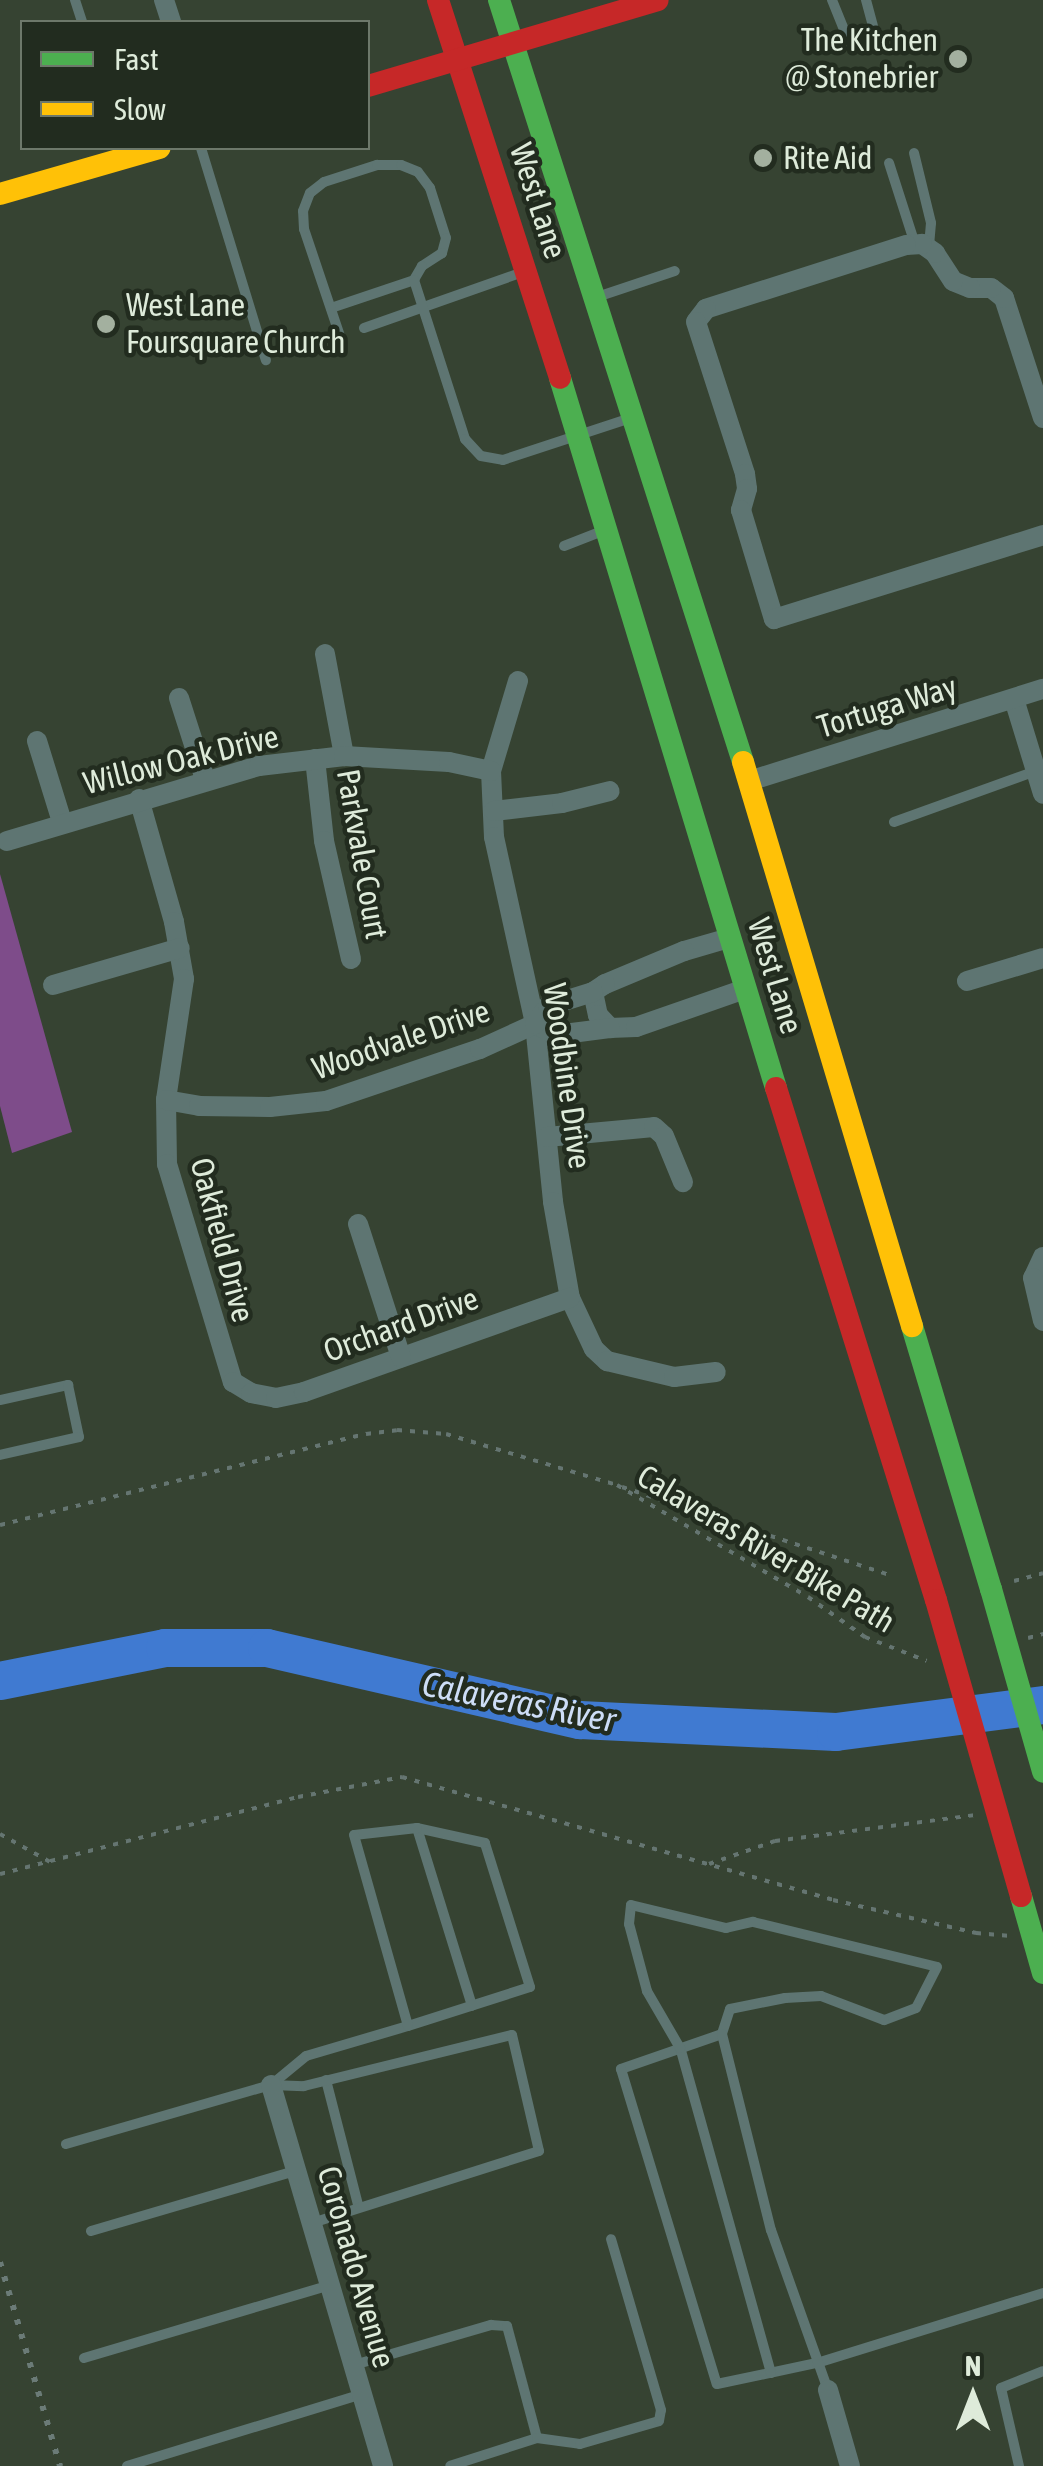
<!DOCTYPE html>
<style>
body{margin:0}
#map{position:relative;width:1043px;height:2466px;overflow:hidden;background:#364332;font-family:"Asap Condensed",sans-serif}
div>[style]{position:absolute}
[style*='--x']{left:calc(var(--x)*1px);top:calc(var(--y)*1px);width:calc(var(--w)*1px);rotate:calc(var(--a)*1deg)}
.green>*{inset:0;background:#7e4c8a}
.river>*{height:38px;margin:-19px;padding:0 19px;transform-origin:19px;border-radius:19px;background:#407ad1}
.path>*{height:4px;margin-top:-2px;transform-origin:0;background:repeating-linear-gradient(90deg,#657571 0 5px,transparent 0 13px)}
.lane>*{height:10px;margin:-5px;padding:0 5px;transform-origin:5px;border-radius:5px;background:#5e7572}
.street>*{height:20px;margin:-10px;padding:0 10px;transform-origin:10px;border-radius:10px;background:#5e7572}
.fast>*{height:22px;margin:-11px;padding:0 11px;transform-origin:11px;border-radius:11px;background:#4caf50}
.slow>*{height:22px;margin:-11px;padding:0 11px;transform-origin:11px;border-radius:11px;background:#ffc107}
.jam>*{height:22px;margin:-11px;padding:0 11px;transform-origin:11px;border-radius:11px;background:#c62828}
.rail>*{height:6px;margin-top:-3px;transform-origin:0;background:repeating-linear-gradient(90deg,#6b7b77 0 5px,transparent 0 15px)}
.fast-bridge>*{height:22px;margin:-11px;padding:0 11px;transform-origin:11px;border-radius:11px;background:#4caf50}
.jam-bridge>*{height:22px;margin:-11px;padding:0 11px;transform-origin:11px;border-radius:11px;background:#c62828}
.dots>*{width:28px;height:28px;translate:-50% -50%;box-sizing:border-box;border:5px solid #222c1f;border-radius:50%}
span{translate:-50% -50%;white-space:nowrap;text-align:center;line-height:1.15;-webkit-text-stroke:9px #222c1f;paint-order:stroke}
.poi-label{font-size:32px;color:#deebda}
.right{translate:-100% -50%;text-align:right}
.left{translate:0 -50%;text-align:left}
.street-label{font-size:32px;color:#deebda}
.water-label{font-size:35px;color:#cdddf6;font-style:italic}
.legend{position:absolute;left:20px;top:20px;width:350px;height:130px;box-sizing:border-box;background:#222c1f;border:2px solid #6d786a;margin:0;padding:12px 18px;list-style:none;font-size:30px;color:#deebda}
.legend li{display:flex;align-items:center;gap:20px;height:50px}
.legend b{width:50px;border:2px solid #6d786a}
.north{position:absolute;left:923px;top:2346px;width:100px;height:100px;-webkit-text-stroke:8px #222c1f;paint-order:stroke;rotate:0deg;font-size:28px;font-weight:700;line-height:40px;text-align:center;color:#deebda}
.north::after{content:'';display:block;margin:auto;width:35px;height:45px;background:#deebda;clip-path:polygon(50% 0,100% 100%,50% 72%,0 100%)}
</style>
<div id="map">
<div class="green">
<i style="clip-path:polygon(0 874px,72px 1132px,12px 1153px,0 1106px)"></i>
</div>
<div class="river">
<i style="--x:0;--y:1681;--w:168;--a:-11.3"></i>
<i style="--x:165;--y:1648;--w:102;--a:0"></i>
<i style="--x:267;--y:1648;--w:321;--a:13"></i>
<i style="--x:580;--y:1720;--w:256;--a:2.7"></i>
<i style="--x:836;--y:1732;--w:209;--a:-7.4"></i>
</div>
<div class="path">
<i style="--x:622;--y:1487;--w:282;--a:18.2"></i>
<i style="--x:0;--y:1525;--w:377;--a:-14"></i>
<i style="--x:366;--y:1434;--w:31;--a:-7"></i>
<i style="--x:397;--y:1430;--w:49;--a:4.7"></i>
<i style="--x:446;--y:1434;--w:178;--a:16.6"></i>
<i style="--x:617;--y:1485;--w:221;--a:30.4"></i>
<i style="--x:808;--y:1597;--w:70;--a:35.1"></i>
<i style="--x:865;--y:1637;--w:66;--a:21.2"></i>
<i style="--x:1014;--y:1581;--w:30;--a:-15"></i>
<i style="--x:1028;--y:1638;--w:16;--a:-15"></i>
<i style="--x:0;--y:1834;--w:57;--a:29.2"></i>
<i style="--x:709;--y:1864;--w:70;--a:-19.2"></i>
<i style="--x:775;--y:1841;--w:201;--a:-7.4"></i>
<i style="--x:0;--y:1874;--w:308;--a:-14.5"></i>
<i style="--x:298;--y:1797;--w:106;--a:-10.9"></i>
<i style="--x:402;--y:1777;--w:448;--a:15.9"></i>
<i style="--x:833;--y:1900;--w:147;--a:13"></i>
<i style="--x:976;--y:1933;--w:32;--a:5"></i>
</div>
<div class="lane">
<i style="--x:75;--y:0;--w:23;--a:72"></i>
<i style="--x:832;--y:0;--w:38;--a:68"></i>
<i style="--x:866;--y:0;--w:27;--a:75"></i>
<i style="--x:201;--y:148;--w:222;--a:73"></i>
<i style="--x:914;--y:153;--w:72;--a:76.3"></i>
<i style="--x:931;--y:223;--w:25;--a:95"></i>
<i style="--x:889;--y:163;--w:85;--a:72.2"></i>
<i style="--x:597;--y:297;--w:82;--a:-18.4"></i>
<i style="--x:331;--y:308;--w:88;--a:-18.6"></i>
<i style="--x:364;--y:328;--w:169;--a:-19.4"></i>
<i style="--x:340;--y:336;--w:113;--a:-108.6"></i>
<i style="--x:304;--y:229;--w:18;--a:-93"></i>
<i style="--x:303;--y:211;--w:19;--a:-69"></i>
<i style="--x:310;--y:193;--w:18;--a:-38"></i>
<i style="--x:324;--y:182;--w:56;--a:-17.8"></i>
<i style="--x:377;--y:165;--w:24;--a:0"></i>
<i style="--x:401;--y:165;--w:18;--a:22"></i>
<i style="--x:418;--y:172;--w:20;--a:53"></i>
<i style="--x:430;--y:188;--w:52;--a:72.3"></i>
<i style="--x:446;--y:238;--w:16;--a:105"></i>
<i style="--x:442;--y:253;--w:24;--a:147"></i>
<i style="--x:422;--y:266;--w:16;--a:120"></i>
<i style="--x:414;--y:280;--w:167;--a:72.2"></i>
<i style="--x:465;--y:439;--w:23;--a:47"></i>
<i style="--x:481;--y:456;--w:22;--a:10"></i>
<i style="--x:503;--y:460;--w:132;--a:-18.2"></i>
<i style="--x:564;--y:546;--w:44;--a:-21.3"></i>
<i style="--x:894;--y:822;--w:151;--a:-19.8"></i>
<i style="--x:0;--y:1400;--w:70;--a:-12.4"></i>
<i style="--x:68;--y:1385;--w:53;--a:78.1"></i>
<i style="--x:79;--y:1437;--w:81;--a:167.2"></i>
<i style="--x:417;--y:1828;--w:186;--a:72.8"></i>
<i style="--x:722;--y:2034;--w:107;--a:160.9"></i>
<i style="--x:621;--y:2069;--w:329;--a:73.1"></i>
<i style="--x:717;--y:2384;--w:102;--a:-11.9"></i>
<i style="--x:817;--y:2363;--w:237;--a:-17.2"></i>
<i style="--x:326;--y:2080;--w:129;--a:75.6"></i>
<i style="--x:271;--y:2085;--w:45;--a:-39.6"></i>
<i style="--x:306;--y:2056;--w:106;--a:-16.4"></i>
<i style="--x:408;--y:2026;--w:128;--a:-17.7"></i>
<i style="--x:530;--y:1987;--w:151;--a:-107.4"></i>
<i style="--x:485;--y:1843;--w:70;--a:-167.6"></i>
<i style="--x:417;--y:1828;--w:63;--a:173.7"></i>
<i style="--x:354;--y:1835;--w:198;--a:74.2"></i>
<i style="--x:66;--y:2144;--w:213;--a:-16.1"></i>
<i style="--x:271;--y:2085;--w:33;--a:2"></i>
<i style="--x:304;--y:2086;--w:214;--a:-13.8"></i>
<i style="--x:512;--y:2035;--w:119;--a:76.9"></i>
<i style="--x:539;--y:2151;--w:238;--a:162.4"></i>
<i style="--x:91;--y:2231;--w:213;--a:-16.4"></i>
<i style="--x:84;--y:2358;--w:257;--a:-16.5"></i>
<i style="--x:354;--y:2365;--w:143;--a:-16.3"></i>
<i style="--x:491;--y:2325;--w:16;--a:4"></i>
<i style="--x:507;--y:2326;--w:116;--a:75"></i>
<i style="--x:537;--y:2438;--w:91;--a:162.2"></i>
<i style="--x:771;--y:2373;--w:337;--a:-105.6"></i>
<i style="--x:680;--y:2048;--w:66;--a:-120.1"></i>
<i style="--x:647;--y:1991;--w:69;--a:-105"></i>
<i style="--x:629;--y:1924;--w:19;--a:-84"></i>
<i style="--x:631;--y:1905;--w:98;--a:13.6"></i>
<i style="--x:726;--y:1928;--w:28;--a:-13"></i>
<i style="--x:753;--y:1922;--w:189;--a:13.7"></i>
<i style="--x:937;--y:1967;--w:46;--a:117.1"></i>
<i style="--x:916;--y:2008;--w:34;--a:159"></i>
<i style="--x:884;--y:2020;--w:67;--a:-159.1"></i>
<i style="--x:821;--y:1996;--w:36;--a:177"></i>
<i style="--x:785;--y:1998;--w:56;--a:168.7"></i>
<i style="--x:730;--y:2009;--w:26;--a:108"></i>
<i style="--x:722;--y:2034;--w:202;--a:76"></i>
<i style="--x:771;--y:2230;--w:170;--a:70.4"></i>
<i style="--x:537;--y:2438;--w:43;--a:7.9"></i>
<i style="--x:580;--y:2444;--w:82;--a:-16.2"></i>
<i style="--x:659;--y:2421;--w:11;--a:-80"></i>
<i style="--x:661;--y:2410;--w:178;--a:-106.3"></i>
<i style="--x:127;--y:2466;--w:246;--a:-17"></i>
<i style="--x:1019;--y:2466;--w:80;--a:-103"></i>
<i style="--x:1001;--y:2388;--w:45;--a:-22"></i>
</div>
<div class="street">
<i style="--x:164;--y:0;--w:23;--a:72"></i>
<i style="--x:1043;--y:418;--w:126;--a:-108"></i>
<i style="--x:1004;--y:298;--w:16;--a:-142"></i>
<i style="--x:991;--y:288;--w:21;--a:180"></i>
<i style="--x:970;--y:288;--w:18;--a:-158"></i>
<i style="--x:953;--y:281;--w:33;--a:-123"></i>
<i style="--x:935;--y:253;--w:16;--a:-145"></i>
<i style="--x:922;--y:244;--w:16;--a:176"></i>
<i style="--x:906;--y:245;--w:210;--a:162.3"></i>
<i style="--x:706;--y:309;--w:16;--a:128"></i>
<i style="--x:696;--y:322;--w:160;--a:72.1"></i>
<i style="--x:745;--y:474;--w:15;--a:82"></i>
<i style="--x:747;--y:489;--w:22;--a:106"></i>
<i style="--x:741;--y:510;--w:114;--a:73.2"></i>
<i style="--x:774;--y:619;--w:282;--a:-17.3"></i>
<i style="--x:325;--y:654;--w:104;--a:79.4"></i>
<i style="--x:518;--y:681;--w:94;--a:106.7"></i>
<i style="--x:491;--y:771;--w:66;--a:87.4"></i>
<i style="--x:494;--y:837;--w:191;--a:77.6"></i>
<i style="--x:535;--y:1024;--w:179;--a:84.2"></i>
<i style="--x:553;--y:1202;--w:97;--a:80"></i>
<i style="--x:570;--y:1298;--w:56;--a:64.8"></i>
<i style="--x:594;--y:1349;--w:18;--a:43"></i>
<i style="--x:607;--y:1361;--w:69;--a:13.4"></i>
<i style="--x:674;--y:1377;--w:42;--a:-6.8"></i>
<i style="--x:179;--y:698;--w:85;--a:72.2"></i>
<i style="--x:1014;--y:699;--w:99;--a:73"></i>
<i style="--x:37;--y:741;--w:85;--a:72.8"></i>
<i style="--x:315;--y:759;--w:82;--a:83.7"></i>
<i style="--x:324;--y:841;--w:121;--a:77.1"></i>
<i style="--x:749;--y:781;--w:308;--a:-17.4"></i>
<i style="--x:139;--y:799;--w:128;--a:74.1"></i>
<i style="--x:174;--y:922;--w:58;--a:80"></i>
<i style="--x:184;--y:979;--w:122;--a:98.5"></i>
<i style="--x:166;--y:1100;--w:64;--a:89.1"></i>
<i style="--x:167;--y:1164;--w:228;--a:73.2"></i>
<i style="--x:233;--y:1382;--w:21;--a:31"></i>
<i style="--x:251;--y:1393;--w:25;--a:11"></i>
<i style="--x:276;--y:1398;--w:29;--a:-12"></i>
<i style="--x:304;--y:1392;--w:282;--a:-19.5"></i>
<i style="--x:494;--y:811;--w:68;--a:-6.7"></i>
<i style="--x:562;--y:803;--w:49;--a:-14"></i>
<i style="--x:7;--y:841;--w:263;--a:-16.6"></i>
<i style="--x:259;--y:766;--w:86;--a:-6.7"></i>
<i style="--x:344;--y:756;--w:105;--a:3.3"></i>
<i style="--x:449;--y:762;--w:43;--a:12.1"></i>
<i style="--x:729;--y:938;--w:47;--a:163.9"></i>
<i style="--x:684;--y:951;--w:86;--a:157.3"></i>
<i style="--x:605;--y:984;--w:14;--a:146"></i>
<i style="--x:593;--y:992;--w:24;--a:78"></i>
<i style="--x:598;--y:1015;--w:18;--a:47"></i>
<i style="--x:610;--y:1028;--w:26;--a:-2"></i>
<i style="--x:636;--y:1027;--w:115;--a:-19.2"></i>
<i style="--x:967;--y:981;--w:79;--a:-16.8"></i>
<i style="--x:53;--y:985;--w:132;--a:-16.2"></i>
<i style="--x:535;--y:1024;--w:24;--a:28"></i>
<i style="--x:556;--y:1035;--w:54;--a:-7.4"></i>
<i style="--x:166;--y:1100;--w:34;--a:10"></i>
<i style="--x:199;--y:1106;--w:71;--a:0.8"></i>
<i style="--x:270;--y:1107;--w:56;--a:-6.1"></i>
<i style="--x:326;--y:1101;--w:163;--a:-18.7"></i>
<i style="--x:480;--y:1049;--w:60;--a:-24.4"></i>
<i style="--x:535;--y:1024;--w:22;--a:-54"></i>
<i style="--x:548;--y:1006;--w:47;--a:-17.3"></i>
<i style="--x:547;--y:1137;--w:107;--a:-5.3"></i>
<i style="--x:654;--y:1127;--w:13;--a:42"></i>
<i style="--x:664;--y:1136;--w:50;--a:67.6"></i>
<i style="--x:358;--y:1224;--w:140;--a:72.1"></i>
<i style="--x:1043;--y:1257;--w:23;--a:115"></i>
<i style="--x:1033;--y:1278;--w:44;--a:76.9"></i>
<i style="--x:271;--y:2085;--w:397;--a:73.6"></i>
<i style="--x:828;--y:2390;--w:79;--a:73.9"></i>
</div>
<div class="fast">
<i style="--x:499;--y:0;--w:800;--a:72.24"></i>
<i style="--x:560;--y:378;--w:742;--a:73.08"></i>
<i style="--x:912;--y:1326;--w:275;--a:73.3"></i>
<i style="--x:1021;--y:1896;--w:80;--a:74.1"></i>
</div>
<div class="slow">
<i style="--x:0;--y:194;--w:166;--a:-16.1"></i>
<i style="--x:743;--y:762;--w:589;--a:73.32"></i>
</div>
<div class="jam">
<i style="--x:438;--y:0;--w:397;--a:72.1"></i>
<i style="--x:368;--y:86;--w:302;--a:-16.5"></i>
<i style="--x:776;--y:1088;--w:536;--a:72.65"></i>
</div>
<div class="rail">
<i style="--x:0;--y:2262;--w:213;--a:73.6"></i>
</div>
<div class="fast-bridge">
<i style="--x:991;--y:1589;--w:190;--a:74.1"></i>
</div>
<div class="jam-bridge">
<i style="--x:936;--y:1600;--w:308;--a:74"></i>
</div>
<div class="dots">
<i style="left:958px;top:59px;background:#a3b09f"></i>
<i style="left:763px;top:158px;background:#a3b09f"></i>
<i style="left:106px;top:324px;background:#a3b09f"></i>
</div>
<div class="poi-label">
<span class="right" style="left:938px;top:59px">The Kitchen<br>@ Stonebrier</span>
<span class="left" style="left:783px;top:158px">Rite Aid</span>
<span class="left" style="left:126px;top:324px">West Lane<br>Foursquare Church</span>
</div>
<div class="street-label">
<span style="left:538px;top:201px;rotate:72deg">West Lane</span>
<span style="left:887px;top:707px;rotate:-17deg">Tortuga Way</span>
<span style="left:181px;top:760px;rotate:-14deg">Willow Oak Drive</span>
<span style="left:362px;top:854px;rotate:80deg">Parkvale Court</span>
<span style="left:775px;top:976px;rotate:73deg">West Lane</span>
<span style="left:401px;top:1040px;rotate:-19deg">Woodvale Drive</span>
<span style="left:567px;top:1076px;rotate:82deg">Woodbine Drive</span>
<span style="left:222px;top:1240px;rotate:75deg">Oakfield Drive</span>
<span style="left:401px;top:1325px;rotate:-20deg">Orchard Drive</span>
<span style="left:766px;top:1549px;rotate:31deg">Calaveras River Bike Path</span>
<span style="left:356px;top:2267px;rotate:74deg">Coronado Avenue</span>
</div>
<div class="water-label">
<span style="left:519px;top:1701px;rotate:11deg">Calaveras River</span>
</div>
<ul class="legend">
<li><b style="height:12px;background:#4caf50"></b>Fast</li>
<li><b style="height:12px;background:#ffc107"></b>Slow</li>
</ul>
<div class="north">N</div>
</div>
